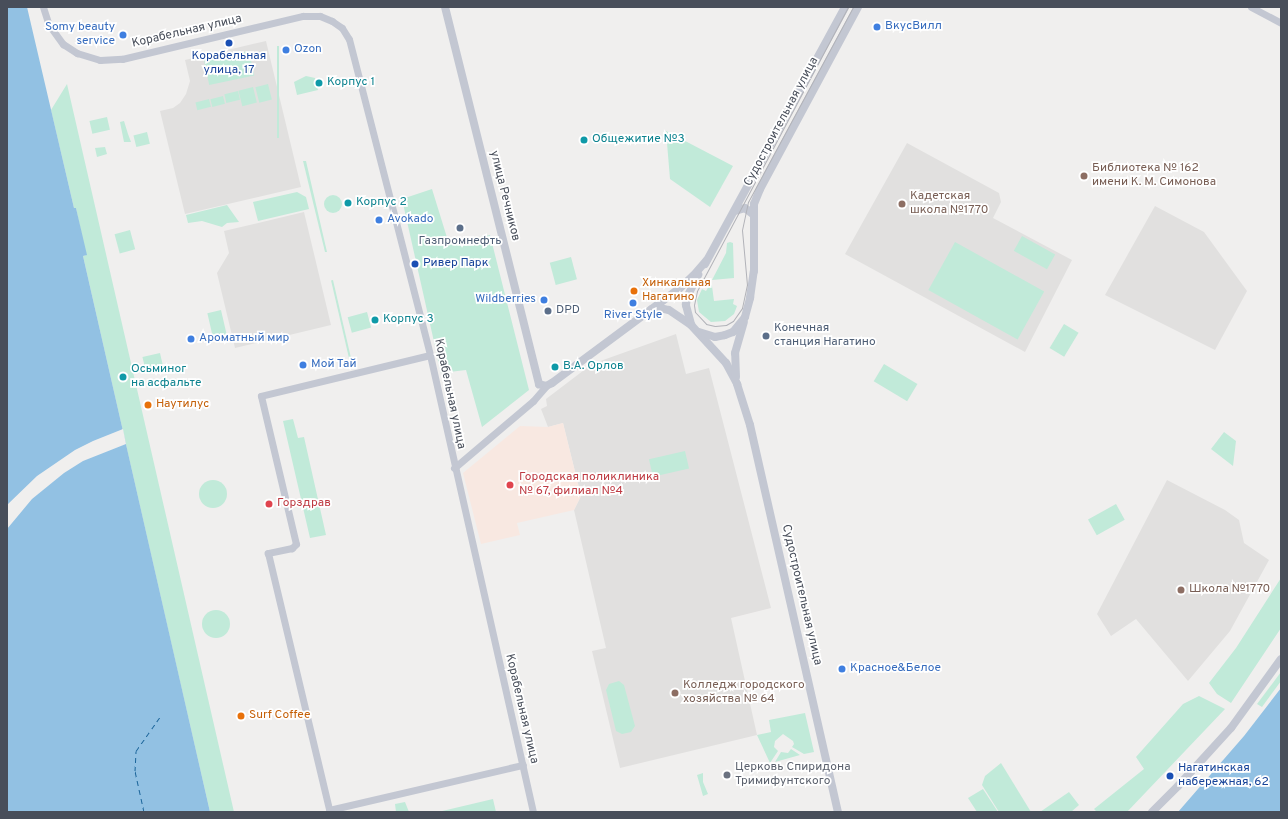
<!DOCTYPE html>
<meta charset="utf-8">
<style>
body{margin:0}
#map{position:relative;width:1288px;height:819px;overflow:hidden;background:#f0efee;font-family:Overpass,sans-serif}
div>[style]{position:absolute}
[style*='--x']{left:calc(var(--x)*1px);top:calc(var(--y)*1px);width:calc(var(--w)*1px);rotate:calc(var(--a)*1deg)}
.education>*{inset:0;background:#e1e0df}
.medical>*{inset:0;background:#f8e8e1}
.green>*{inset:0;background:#c1ead9;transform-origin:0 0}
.round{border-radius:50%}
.water>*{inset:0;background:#92c1e3}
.pier>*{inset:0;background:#f0efee}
.ferry>*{height:1px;margin-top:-0.5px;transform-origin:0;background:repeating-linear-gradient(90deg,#1a649a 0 5px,transparent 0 9px)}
.minor>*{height:7px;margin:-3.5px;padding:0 3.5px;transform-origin:3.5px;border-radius:3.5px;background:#c3c7d2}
.tertiary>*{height:8px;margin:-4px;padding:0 4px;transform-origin:4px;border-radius:4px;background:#c3c7d2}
.tram>*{height:1px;margin:-0.5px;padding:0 0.5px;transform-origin:0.5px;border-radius:0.5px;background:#b1b2b8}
.dots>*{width:11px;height:11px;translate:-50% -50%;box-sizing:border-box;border:2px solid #fff;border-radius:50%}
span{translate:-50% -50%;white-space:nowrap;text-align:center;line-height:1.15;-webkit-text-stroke:3.5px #fff;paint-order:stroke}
.shop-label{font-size:12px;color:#366cbe}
.left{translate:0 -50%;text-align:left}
.right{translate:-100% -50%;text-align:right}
.street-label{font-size:12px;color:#484e5a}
.transit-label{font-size:12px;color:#164399}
.culture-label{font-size:12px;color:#0d838f}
.education-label{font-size:12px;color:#785e54}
.service-label{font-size:12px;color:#4e5e75}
.food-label{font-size:12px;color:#c56008}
.health-label{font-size:12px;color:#be3a42}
.worship-label{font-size:12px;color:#5b616d}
.frame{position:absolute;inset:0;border:8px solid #484e5a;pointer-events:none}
</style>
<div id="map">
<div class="education">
<i style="clip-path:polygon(266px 41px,301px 187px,185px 214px,160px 111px,173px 108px,180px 103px,186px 94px,190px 81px,185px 60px)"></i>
<i style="clip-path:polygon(907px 143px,999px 193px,1001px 202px,993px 218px,1072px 260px,1025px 352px,845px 254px)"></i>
<i style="clip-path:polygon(1155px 206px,1204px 232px,1247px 291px,1215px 350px,1105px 295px)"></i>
<i style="clip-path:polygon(304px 212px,331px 325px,235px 348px,217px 273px,229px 253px,224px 231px)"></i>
<i style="clip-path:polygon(676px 334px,686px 374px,709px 368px,771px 608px,731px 618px,757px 735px,620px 768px,592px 651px,606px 648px,574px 510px,581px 496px,563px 423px,548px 427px,541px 409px,547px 406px,546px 399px,592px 364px)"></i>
<i style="clip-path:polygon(1167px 480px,1225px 510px,1239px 520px,1244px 543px,1269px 560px,1230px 631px,1188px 681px,1136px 619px,1111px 636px,1097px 614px)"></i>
</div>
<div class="medical">
<i style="clip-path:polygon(563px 423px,581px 496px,574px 510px,517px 523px,520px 535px,481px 544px,463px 473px,520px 426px,548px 427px)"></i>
</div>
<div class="green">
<i style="left:277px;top:46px;width:2px;height:92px"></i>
<i style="left:249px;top:51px;width:25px;height:46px;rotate:78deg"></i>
<i style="clip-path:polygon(306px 76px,315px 78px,318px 90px,297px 95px,294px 82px)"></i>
<i style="clip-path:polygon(67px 84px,234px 812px,210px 812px,174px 655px,83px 256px,86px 255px,76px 208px,74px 208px,51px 110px)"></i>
<i style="left:268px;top:84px;width:16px;height:13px;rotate:76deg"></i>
<i style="left:253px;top:87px;width:16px;height:15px;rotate:76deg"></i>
<i style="left:238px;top:91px;width:9px;height:14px;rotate:77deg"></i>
<i style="left:223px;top:96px;width:8px;height:13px;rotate:76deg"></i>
<i style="left:209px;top:99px;width:8px;height:14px;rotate:76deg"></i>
<i style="left:107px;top:117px;width:13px;height:18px;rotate:77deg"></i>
<i style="clip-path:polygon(124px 121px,128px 134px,131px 142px,124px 142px,120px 122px)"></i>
<i style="clip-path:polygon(666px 131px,733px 166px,710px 207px,670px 179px)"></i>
<i style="left:147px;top:132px;width:12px;height:14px;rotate:76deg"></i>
<i style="clip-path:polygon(105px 147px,107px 154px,97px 157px,95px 148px)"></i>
<i style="clip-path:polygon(303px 161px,306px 161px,327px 252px,325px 252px)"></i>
<i style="clip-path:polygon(432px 189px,449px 244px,490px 235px,529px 390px,482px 427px,466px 370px,441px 373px,402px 199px)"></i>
<i style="clip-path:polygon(297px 192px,306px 197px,309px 209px,258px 221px,253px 202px)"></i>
<i class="round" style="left:324px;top:195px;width:18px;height:18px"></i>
<i style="clip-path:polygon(227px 205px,239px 222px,227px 223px,222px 227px,202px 221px,188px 223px,186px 215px)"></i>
<i style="left:130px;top:230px;width:20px;height:16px;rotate:75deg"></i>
<i style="left:1022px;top:236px;width:38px;height:17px;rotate:29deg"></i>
<i style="clip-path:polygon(730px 242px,733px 243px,734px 278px,712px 280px,726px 253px,727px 243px)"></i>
<i style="left:955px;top:242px;width:102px;height:55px;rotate:29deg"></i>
<i style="left:571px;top:257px;width:23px;height:22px;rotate:75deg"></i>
<i style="left:333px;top:280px;width:87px;height:2px;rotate:77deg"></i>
<i style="clip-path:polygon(710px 284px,712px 286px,714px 301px,734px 299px,733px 304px,737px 306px,734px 314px,725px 321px,711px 322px,699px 312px,697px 300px,702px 289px,706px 291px)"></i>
<i style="left:221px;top:310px;width:28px;height:14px;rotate:77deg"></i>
<i style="left:367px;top:312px;width:16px;height:20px;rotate:75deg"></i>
<i style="left:1064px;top:324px;width:17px;height:28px;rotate:31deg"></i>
<i style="left:160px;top:353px;width:17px;height:18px;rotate:77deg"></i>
<i style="left:884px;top:364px;width:39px;height:20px;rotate:31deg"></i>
<i style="clip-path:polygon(293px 419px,298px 438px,304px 437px,326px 535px,310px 538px,283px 421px)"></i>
<i style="clip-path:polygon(1224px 432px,1236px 441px,1233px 466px,1211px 449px)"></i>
<i style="left:685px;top:451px;width:18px;height:37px;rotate:77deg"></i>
<i class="round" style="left:199px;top:480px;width:28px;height:28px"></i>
<i style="left:1116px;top:504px;width:18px;height:32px;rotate:61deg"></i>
<i style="clip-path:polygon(1281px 578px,1281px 628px,1231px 703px,1217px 694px,1209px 683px,1236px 648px)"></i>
<i class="round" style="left:202px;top:610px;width:28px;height:28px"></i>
<i style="clip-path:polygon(1281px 672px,1281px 681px,1262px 707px,1257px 704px)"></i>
<i style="clip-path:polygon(619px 681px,624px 685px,635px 726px,631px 732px,622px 734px,616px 731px,606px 690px,609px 684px)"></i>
<i style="clip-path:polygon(1199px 696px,1225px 709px,1127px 812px,1097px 812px,1094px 809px,1144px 769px,1136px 757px,1183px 704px)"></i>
<i style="clip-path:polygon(805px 713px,814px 752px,804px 754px,792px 747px,794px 744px,793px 741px,783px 734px,775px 741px,774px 747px,778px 751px,770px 763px,757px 735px,771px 732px,769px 720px)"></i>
<i style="clip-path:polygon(791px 749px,800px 755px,775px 762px,781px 752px,788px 753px)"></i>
<i style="clip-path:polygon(1001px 763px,1031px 812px,999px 812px,982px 785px,985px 776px)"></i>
<i style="clip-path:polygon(703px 773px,703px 782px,708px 794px,703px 796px,697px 775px)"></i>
<i style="clip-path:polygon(983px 789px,998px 812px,977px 812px,968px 798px)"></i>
<i style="clip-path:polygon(1069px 792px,1079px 805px,1071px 812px,1040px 812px)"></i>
<i style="clip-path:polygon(493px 799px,496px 812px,438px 812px)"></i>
<i style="clip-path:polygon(405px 802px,409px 812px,396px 812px,395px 804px)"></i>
</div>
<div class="water">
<i style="clip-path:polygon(7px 7px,27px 7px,74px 208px,76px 208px,87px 255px,83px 256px,210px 812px,7px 812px)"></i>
<i style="clip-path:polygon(1281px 688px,1281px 812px,1178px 812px,1244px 736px)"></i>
</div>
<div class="pier">
<i style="clip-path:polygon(123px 429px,126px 444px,83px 461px,64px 473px,32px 499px,7px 529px,7px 505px,37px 476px,75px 450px,93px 441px)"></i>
</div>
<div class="ferry">
<i style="--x:144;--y:812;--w:42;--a:-102.4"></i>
<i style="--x:135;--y:771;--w:20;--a:-87"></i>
<i style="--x:136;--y:751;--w:45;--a:-54.9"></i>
</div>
<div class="minor">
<i style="--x:43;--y:7;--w:19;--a:72"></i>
<i style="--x:49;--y:25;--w:24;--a:54"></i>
<i style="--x:63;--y:44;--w:17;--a:33"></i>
<i style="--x:77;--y:53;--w:24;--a:17"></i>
<i style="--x:100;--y:60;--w:22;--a:-3"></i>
<i style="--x:122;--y:59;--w:186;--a:-13.4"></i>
<i style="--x:303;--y:16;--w:17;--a:0"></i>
<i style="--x:320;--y:16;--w:13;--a:23"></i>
<i style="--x:332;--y:21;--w:12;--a:35"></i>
<i style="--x:342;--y:28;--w:13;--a:58"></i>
<i style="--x:349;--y:39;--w:326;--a:75.6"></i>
<i style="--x:430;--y:355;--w:468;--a:77.3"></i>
<i style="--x:1251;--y:7;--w:34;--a:28"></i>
<i style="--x:430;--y:355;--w:174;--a:166.4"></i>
<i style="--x:261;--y:396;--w:152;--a:76.7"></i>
<i style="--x:296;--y:544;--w:6;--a:135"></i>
<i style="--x:292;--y:548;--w:25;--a:168"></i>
<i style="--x:268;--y:553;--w:264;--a:76.6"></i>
<i style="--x:329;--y:810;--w:199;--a:-13.1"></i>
<i style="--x:454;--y:468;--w:104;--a:-40.3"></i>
<i style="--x:533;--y:401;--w:20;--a:-49"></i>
</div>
<div class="tertiary">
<i style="--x:445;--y:7;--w:389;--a:76"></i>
<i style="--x:539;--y:384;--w:7;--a:16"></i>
<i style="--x:546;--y:386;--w:7;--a:-27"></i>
<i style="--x:552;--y:383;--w:159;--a:-36.6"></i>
<i style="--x:680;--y:288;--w:18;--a:-43"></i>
<i style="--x:693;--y:276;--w:21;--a:-49"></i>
<i style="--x:735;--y:211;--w:10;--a:-17"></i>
<i style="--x:745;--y:208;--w:11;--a:38"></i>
<i style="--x:705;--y:264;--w:293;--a:-61.4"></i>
<i style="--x:652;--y:309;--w:8;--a:-7"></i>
<i style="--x:660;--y:308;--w:9;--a:13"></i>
<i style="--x:669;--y:310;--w:27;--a:34"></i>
<i style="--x:691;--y:325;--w:52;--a:47.4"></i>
<i style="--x:726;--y:363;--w:24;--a:62"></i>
<i style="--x:737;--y:384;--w:43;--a:72.4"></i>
<i style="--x:750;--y:425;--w:397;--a:77.2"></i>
<i style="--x:691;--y:324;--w:20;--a:-105"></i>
<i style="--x:686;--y:305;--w:8;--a:-83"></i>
<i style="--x:687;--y:297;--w:25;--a:-63"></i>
<i style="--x:699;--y:332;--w:17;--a:17"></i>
<i style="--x:715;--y:337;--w:10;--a:-11"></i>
<i style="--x:725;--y:335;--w:9;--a:-21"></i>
<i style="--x:733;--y:332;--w:19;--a:-51"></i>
<i style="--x:745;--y:317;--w:20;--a:-75"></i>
<i style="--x:750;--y:298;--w:27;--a:-82"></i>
<i style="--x:754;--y:271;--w:67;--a:-90"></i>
<i style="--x:754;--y:204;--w:16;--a:-68"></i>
<i style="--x:760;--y:189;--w:207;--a:-61.7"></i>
<i style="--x:736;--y:377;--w:24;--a:-92"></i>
<i style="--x:735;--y:353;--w:32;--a:-74"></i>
<i style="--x:1152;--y:812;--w:37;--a:-45"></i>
<i style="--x:1178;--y:786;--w:79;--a:-47.6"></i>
<i style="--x:1231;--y:728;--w:85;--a:-54.1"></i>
</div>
<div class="tram">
<i style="--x:848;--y:7;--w:322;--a:118"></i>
<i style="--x:697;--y:291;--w:14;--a:102"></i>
<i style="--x:694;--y:305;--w:7;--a:82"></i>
<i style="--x:695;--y:312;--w:16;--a:47"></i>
<i style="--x:706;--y:324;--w:9;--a:13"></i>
<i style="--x:715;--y:326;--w:11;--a:-5"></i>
<i style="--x:726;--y:325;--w:8;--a:-30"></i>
<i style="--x:733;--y:321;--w:16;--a:-55"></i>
<i style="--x:742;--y:308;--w:24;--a:-78"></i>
<i style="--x:747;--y:285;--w:55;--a:-95.2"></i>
<i style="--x:742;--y:230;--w:29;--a:-78"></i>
<i style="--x:748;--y:202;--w:221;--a:-61.7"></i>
</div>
<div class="dots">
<i style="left:877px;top:27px;background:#3f7fe0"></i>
<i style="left:123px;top:35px;background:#3f7fe0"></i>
<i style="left:229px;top:43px;background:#1a4fb4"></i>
<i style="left:286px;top:50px;background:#3f7fe0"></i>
<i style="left:319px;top:83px;background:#0f9aa8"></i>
<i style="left:584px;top:140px;background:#0f9aa8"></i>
<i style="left:1084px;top:176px;background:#8d6e63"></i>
<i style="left:348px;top:203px;background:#0f9aa8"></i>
<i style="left:902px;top:204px;background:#8d6e63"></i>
<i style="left:379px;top:220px;background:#3f7fe0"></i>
<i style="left:460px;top:228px;background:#5c6f8a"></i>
<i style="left:415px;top:264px;background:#1a4fb4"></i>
<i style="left:634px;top:291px;background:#e8710a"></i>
<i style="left:544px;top:300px;background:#3f7fe0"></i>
<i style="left:633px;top:303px;background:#3f7fe0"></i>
<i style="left:548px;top:311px;background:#5c6f8a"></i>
<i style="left:375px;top:320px;background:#0f9aa8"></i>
<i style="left:766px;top:336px;background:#5c6f8a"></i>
<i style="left:191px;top:339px;background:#3f7fe0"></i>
<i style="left:303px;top:365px;background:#3f7fe0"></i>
<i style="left:555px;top:367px;background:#0f9aa8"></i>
<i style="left:123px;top:377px;background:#0f9aa8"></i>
<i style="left:148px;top:405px;background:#e8710a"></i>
<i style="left:510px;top:485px;background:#e0444e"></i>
<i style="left:269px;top:504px;background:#e0444e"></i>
<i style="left:1181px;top:590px;background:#8d6e63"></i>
<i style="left:842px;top:669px;background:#3f7fe0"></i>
<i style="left:675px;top:693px;background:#8d6e63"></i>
<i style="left:241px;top:716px;background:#e8710a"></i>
<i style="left:727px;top:775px;background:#6b7280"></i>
<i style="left:1170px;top:776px;background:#1a4fb4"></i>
</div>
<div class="shop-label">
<span class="left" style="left:885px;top:27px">ВкусВилл</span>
<span class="right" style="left:115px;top:35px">Somy beauty<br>service</span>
<span class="left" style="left:294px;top:50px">Ozon</span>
<span class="left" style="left:387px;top:220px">Avokado</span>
<span class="right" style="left:536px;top:300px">Wildberries</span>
<span style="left:633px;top:316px">River Style</span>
<span class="left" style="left:199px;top:339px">Ароматный мир</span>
<span class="left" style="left:311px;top:365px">Мой Тай</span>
<span class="left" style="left:850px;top:669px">Красное&amp;Белое</span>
</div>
<div class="street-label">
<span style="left:187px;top:32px;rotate:-13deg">Корабельная улица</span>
<span style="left:782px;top:122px;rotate:-62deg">Судостроительная улица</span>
<span style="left:504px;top:196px;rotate:76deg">улица Речников</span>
<span style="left:449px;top:394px;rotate:78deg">Корабельная улица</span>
<span style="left:801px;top:595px;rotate:77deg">Судостроительная улица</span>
<span style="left:521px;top:709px;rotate:77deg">Корабельная улица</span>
</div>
<div class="transit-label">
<span style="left:229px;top:64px">Корабельная<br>улица, 17</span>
<span class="left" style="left:423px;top:264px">Ривер Парк</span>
<span class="left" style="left:1178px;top:776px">Нагатинская<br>набережная, 62</span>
</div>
<div class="culture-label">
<span class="left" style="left:327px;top:83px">Корпус 1</span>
<span class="left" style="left:592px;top:140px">Общежитие №3</span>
<span class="left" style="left:356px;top:203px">Корпус 2</span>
<span class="left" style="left:383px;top:320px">Корпус 3</span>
<span class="left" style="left:563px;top:367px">В.А. Орлов</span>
<span class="left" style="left:131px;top:377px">Осьминог<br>на асфальте</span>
</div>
<div class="education-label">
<span class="left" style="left:1092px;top:176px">Библиотека № 162<br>имени К. М. Симонова</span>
<span class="left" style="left:910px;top:204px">Кадетская<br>школа №1770</span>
<span class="left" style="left:1189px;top:590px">Школа №1770</span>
<span class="left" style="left:683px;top:693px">Колледж городского<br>хозяйства № 64</span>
</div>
<div class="service-label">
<span style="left:460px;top:242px">Газпромнефть</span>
<span class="left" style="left:556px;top:311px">DPD</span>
<span class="left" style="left:774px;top:336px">Конечная<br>станция Нагатино</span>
</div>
<div class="food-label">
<span class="left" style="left:642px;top:291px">Хинкальная<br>Нагатино</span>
<span class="left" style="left:156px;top:405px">Наутилус</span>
<span class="left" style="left:249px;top:716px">Surf Coffee</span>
</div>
<div class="health-label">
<span class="left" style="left:519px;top:485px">Городская поликлиника<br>№ 67, филиал №4</span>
<span class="left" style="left:277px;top:504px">Горздрав</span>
</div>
<div class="worship-label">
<span class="left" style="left:735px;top:775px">Церковь Спиридона<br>Тримифунтского</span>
</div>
<div class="frame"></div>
</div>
